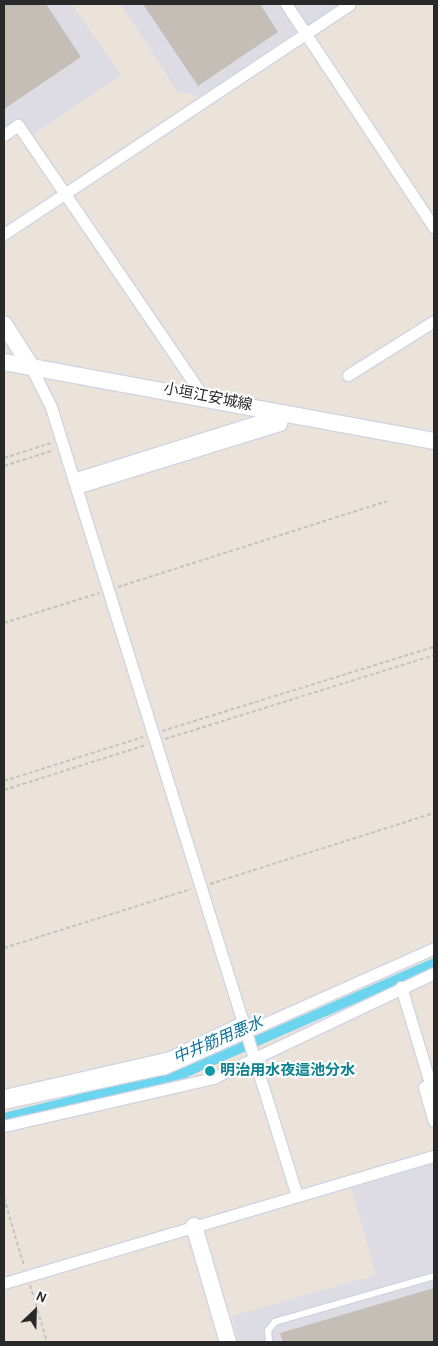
<!DOCTYPE html>
<meta charset="utf-8">
<style>
body{margin:0}
#map{position:relative;width:438px;height:1346px;overflow:hidden;background:#ebe3da;font-family:Karla,"Noto Sans JP",sans-serif}
div>[style]{position:absolute}
[style*='--x']{left:calc(var(--x)*1px);top:calc(var(--y)*1px);width:calc(var(--w)*1px);rotate:calc(var(--a)*1deg)}
.industrial>*{inset:0;background:#dddbe4}
.canal>*{height:10px;margin:-5px;padding:0 5px;transform-origin:5px;border-radius:5px;background:#6bd5f0}
.building>*{inset:0;background:#c4beb6}
.path>*{height:2px;margin-top:-1px;transform-origin:0;background:repeating-linear-gradient(90deg,#c3c3c3 0 4px,transparent 0 6.5px)}
.roads{filter:drop-shadow(1px 0 #cfd4e2) drop-shadow(-1px 0 #cfd4e2) drop-shadow(0 1px #cfd4e2) drop-shadow(0 -1px #cfd4e2)}
.lane>*{height:5.5px;margin:-2.75px;padding:0 2.75px;transform-origin:2.75px;border-radius:2.75px;background:#fff}
.street>*{height:11px;margin:-5.5px;padding:0 5.5px;transform-origin:5.5px;border-radius:5.5px;background:#fff}
.secondary>*{height:16px;margin:-8px;padding:0 8px;transform-origin:8px;border-radius:8px;background:#fff}
.dots>*{width:14px;height:14px;translate:-50% -50%;box-sizing:border-box;border:2px solid #fff;border-radius:50%}
span{translate:-50% -50%;white-space:nowrap;text-align:center;line-height:1.15;-webkit-text-stroke:4px #fff;paint-order:stroke}
.street-label{font-size:15px;color:#292929}
.culture-label{font-size:15px;color:#0d838f;font-weight:700}
.left{translate:0 -50%;text-align:left}
.water-label{font-size:16px;color:#0b729a;font-style:italic}
.frame{position:absolute;inset:0;border:5px solid #292929;pointer-events:none}
.north{position:absolute;left:10px;top:1286px;width:50px;height:50px;-webkit-text-stroke:4px #fff;paint-order:stroke;rotate:24deg;font-size:14px;font-weight:700;line-height:20px;text-align:center;color:#292929}
.north::after{content:'';display:block;margin:auto;width:18px;height:22px;background:#292929;clip-path:polygon(50% 0,100% 100%,50% 72%,0 100%)}
</style>
<div id="map">
<div class="industrial">
<i style="clip-path:polygon(4px 4px,72px 4px,121px 75px,31px 136px,19px 119px,4px 129px)"></i>
<i style="clip-path:polygon(121px 4px,281px 4px,299px 30px,201px 97px,177px 91px)"></i>
<i style="clip-path:polygon(291px 4px,342px 4px,309px 26px)"></i>
<i style="clip-path:polygon(434px 1159px,434px 1342px,239px 1342px,232px 1316px,376px 1275px,350px 1184px)"></i>
</div>
<div class="canal">
<i style="--x:4;--y:1118;--w:186;--a:-14"></i>
<i style="--x:184;--y:1073;--w:273;--a:-23.7"></i>
</div>
<div class="building">
<i style="clip-path:polygon(4px 4px,46px 4px,81px 57px,4px 109px)"></i>
<i style="clip-path:polygon(143px 4px,260px 4px,278px 32px,198px 86px)"></i>
<i style="clip-path:polygon(434px 1288px,434px 1342px,283px 1342px,280px 1333px)"></i>
</div>
<div class="path">
<i style="--x:4;--y:458;--w:49;--a:-17.7"></i>
<i style="--x:4;--y:466;--w:52;--a:-17.7"></i>
<i style="--x:118;--y:587;--w:282;--a:-17.7"></i>
<i style="--x:4;--y:623;--w:100;--a:-17.5"></i>
<i style="--x:162;--y:731;--w:285;--a:-17.2"></i>
<i style="--x:165;--y:739;--w:282;--a:-17.3"></i>
<i style="--x:4;--y:781;--w:146;--a:-17.6"></i>
<i style="--x:4;--y:790;--w:149;--a:-17.6"></i>
<i style="--x:210;--y:884;--w:235;--a:-17.6"></i>
<i style="--x:4;--y:948;--w:196;--a:-17.5"></i>
<i style="--x:4;--y:1198;--w:71;--a:73.6"></i>
<i style="--x:30;--y:1285;--w:59;--a:73.4"></i>
</div>
<div class="roads">
<div class="lane">
<i style="--x:269;--y:1342;--w:11;--a:-95"></i>
<i style="--x:268;--y:1331;--w:11;--a:-52"></i>
<i style="--x:275;--y:1322;--w:166;--a:-16.1"></i>
</div>
<div class="street">
<i style="--x:286;--y:4;--w:268;--a:56.5"></i>
<i style="--x:4;--y:135;--w:17;--a:-36"></i>
<i style="--x:18;--y:125;--w:327;--a:55.7"></i>
<i style="--x:4;--y:234;--w:415;--a:-33.6"></i>
<i style="--x:30;--y:365;--w:47;--a:63.4"></i>
<i style="--x:51;--y:407;--w:826;--a:72.68"></i>
<i style="--x:348;--y:375;--w:102;--a:-32.1"></i>
<i style="--x:73;--y:479;--w:218;--a:-17.4"></i>
<i style="--x:76;--y:488;--w:214;--a:-17.2"></i>
<i style="--x:280;--y:425;--w:14;--a:-69"></i>
<i style="--x:401;--y:987;--w:114;--a:73.2"></i>
<i style="--x:424;--y:1087;--w:35;--a:74"></i>
<i style="--x:4;--y:1095;--w:170;--a:-12.9"></i>
<i style="--x:170;--y:1057;--w:82;--a:-25.9"></i>
<i style="--x:4;--y:1103;--w:165;--a:-12.3"></i>
<i style="--x:165;--y:1068;--w:295;--a:-24"></i>
<i style="--x:4;--y:1126;--w:214;--a:-12.9"></i>
<i style="--x:213;--y:1078;--w:245;--a:-25.4"></i>
<i style="--x:4;--y:1283;--w:448;--a:-16.5"></i>
</div>
<div class="secondary">
<i style="--x:4;--y:324;--w:49;--a:57.6"></i>
<i style="--x:4;--y:362;--w:437;--a:10.4"></i>
<i style="--x:194;--y:1226;--w:121;--a:73.7"></i>
</div>
</div>
<div class="dots">
<i style="left:210px;top:1071px;background:#0f9aa8"></i>
</div>
<div class="street-label">
<span style="left:208px;top:397px;rotate:11deg">小垣江安城線</span>
</div>
<div class="culture-label">
<span class="left" style="left:220px;top:1071px">明治用水夜這池分水</span>
</div>
<div class="water-label">
<span style="left:218px;top:1040px;rotate:-23deg">中井筋用悪水</span>
</div>
<div class="frame"></div>
<div class="north">N</div>
</div>
